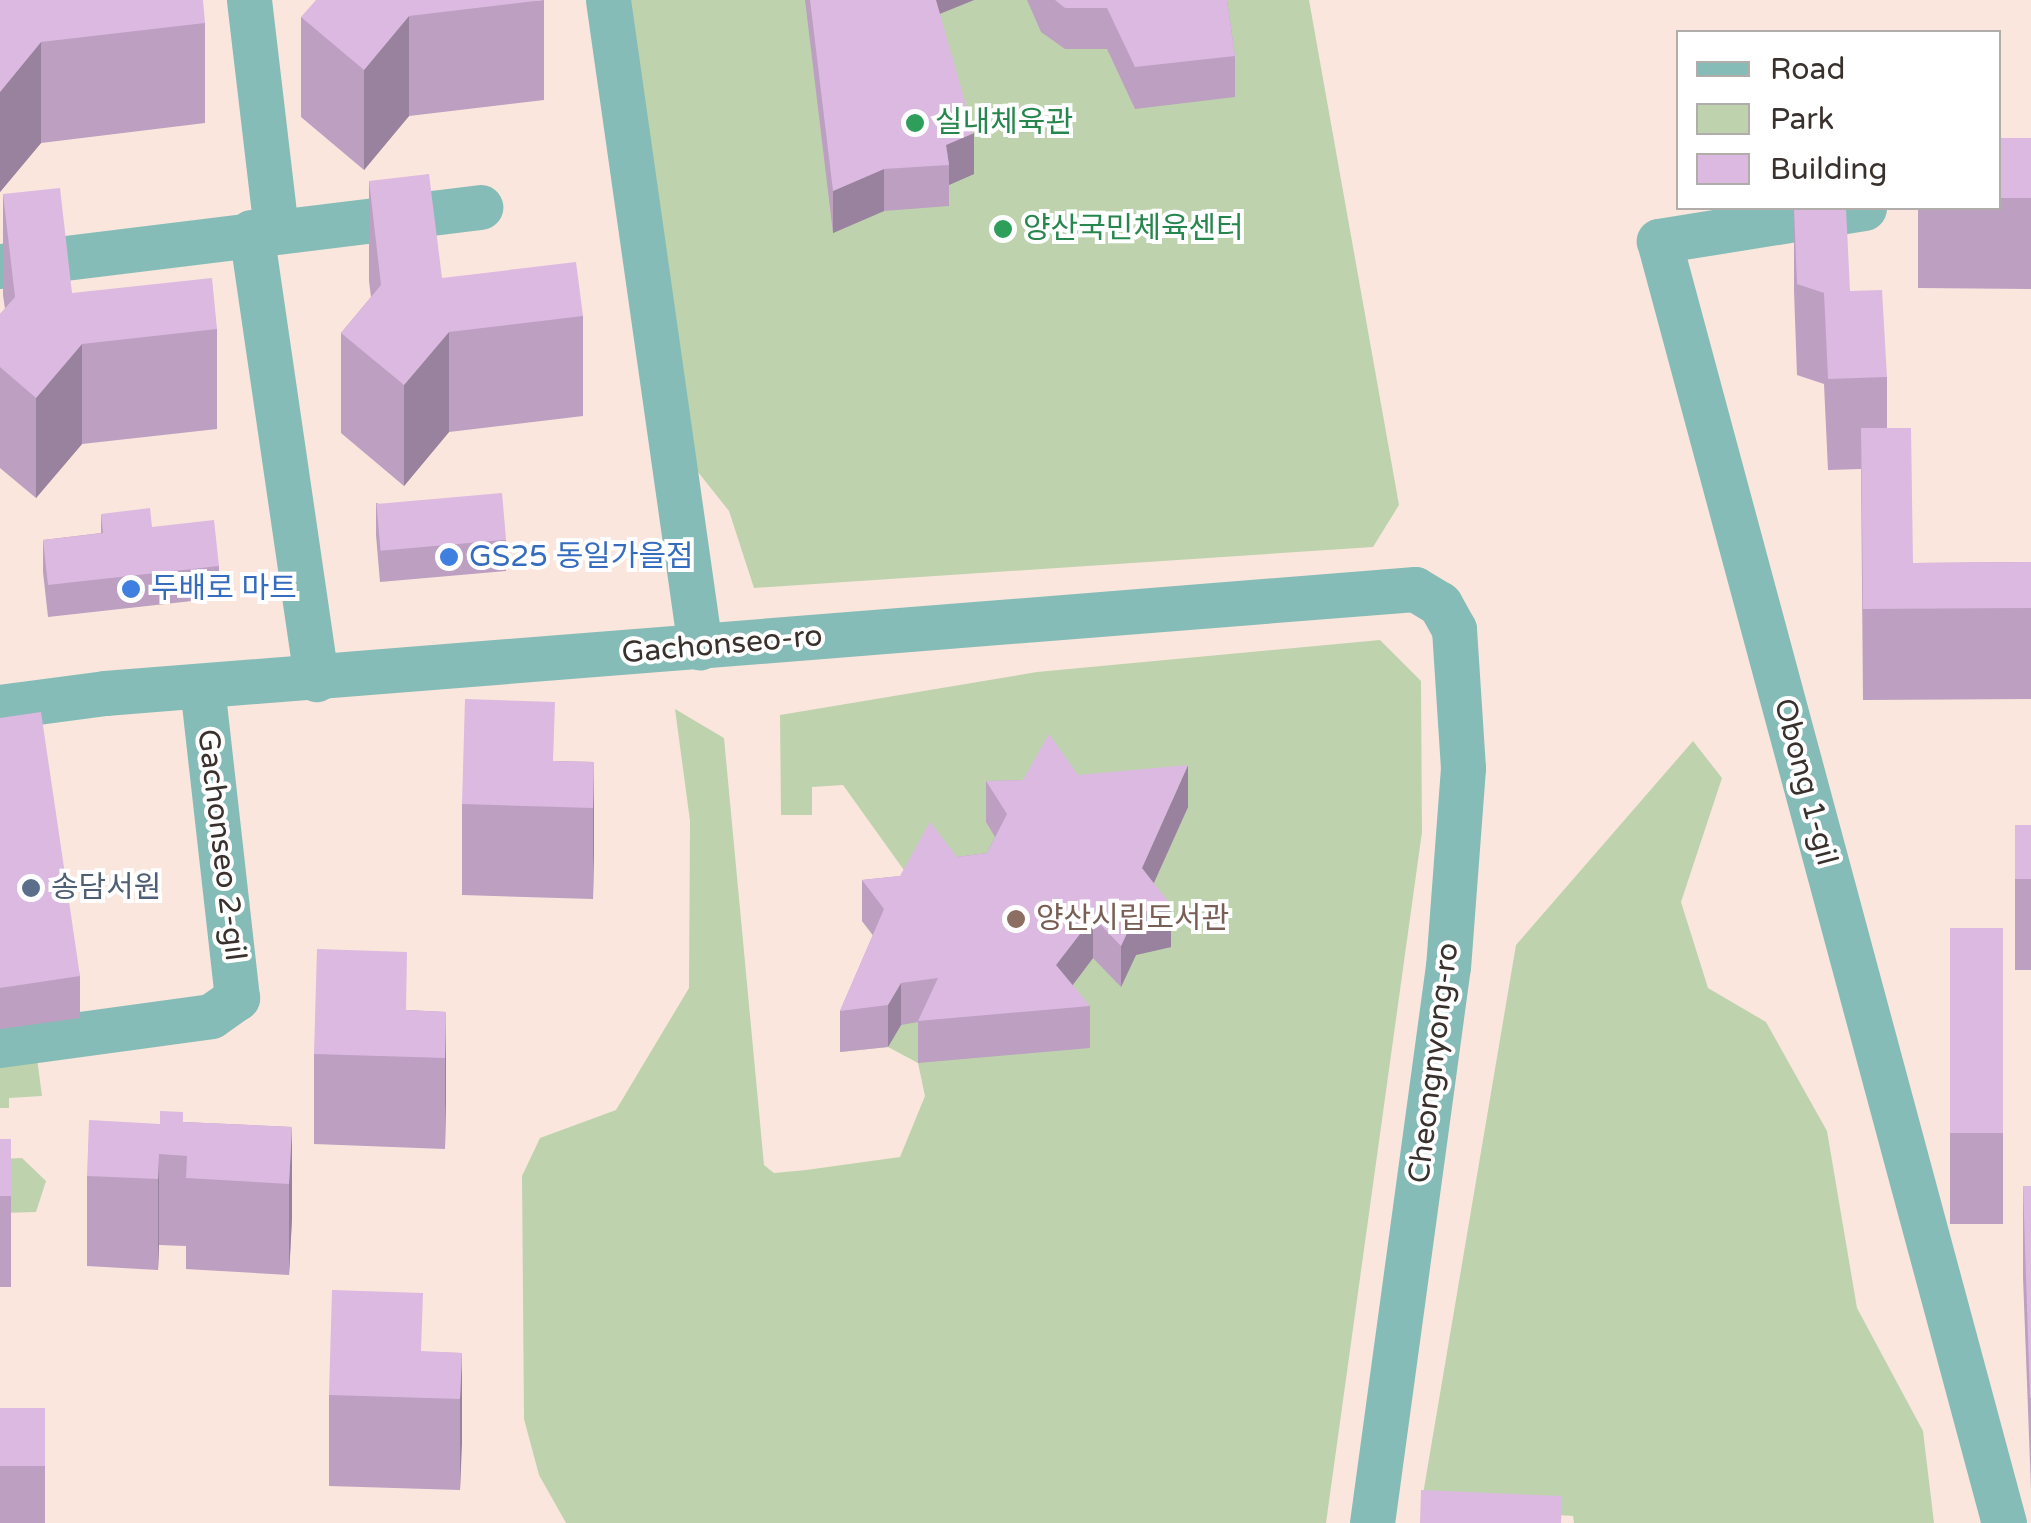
<!DOCTYPE html>
<meta charset="utf-8">
<style>
body{margin:0}
#map{position:relative;width:2031px;height:1523px;overflow:hidden;background:#fbe6dd;font-family:"Varela Round","Noto Sans KR",sans-serif}
div>[style]{position:absolute}
[style*='--x']{left:calc(var(--x)*1px);top:calc(var(--y)*1px);width:calc(var(--w)*1px);rotate:calc(var(--a)*1deg)}
.green>*{inset:0;background:#bed3ad}
.minor>*{height:45px;margin:-22.5px;padding:0 22.5px;transform-origin:22.5px;border-radius:22.5px;background:#86bcb7}
.wall>*{inset:0;background:#bc9fc1;transform-origin:0 0}
.shaded-wall>*{inset:0;background:#99829d}
.building>*{inset:0;background:#dbb9e0;transform-origin:0 0}
.dots>*{width:28px;height:28px;translate:-50% -50%;box-sizing:border-box;border:5px solid #fff;border-radius:50%}
span{translate:-50% -50%;white-space:nowrap;text-align:center;line-height:1.15;-webkit-text-stroke:8px #fff;paint-order:stroke}
.leisure-label{font-size:30px;color:#27864d}
.left{translate:0 -50%;text-align:left}
.shop-label{font-size:30px;color:#366cbe}
.street-label{font-size:30px;color:#39312d}
.service-label{font-size:30px;color:#4e5e75}
.education-label{font-size:30px;color:#785e54}
.legend{position:absolute;left:1676px;top:30px;width:325px;height:180px;box-sizing:border-box;background:#fff;border:2px solid #b0adab;margin:0;padding:12px 18px;list-style:none;font-size:30px;color:#39312d}
.legend li{display:flex;align-items:center;gap:20px;height:50px}
.legend b{width:50px;border:2px solid #b0adab}
</style>
<div id="map">
<div class="green">
<i style="clip-path:polygon(625px 0,1309px 0,1399px 505px,1373px 547px,754px 588px,729px 511px,686px 457px)"></i>
<i style="clip-path:polygon(1380px 640px,1421px 681px,1422px 832px,1326px 1523px,566px 1523px,539px 1475px,524px 1419px,522px 1176px,540px 1138px,616px 1110px,689px 988px,690px 821px,675px 709px,724px 738px,764px 1165px,774px 1173px,806px 1170px,900px 1157px,925px 1096px,918px 1063px,888px 1047px,840px 1052px,884px 951px,862px 921px,900px 917px,916px 887px,843px 785px,812px 787px,812px 815px,781px 815px,780px 715px,1037px 672px)"></i>
<i style="clip-path:polygon(1693px 741px,1722px 778px,1681px 902px,1708px 988px,1766px 1022px,1827px 1131px,1857px 1308px,1923px 1431px,1934px 1523px,1574px 1523px,1573px 1516px,1421px 1506px,1516px 945px)"></i>
<i style="clip-path:polygon(37px 1058px,42px 1096px,9px 1098px,9px 1108px,0 1108px,0 1062px)"></i>
<i style="clip-path:polygon(22px 1158px,46px 1181px,36px 1212px,0 1213px,0 1159px)"></i>
</div>
<div class="minor">
<i style="--x:249;--y:0;--w:231;--a:83.3"></i>
<i style="--x:608;--y:0;--w:654;--a:81.91"></i>
<i style="--x:1864;--y:208;--w:208;--a:170.9"></i>
<i style="--x:1659;--y:241;--w:1328;--a:74.94"></i>
<i style="--x:251;--y:232;--w:452;--a:81.7"></i>
<i style="--x:0;--y:266;--w:484;--a:-7"></i>
<i style="--x:0;--y:707;--w:106;--a:-7.6"></i>
<i style="--x:105;--y:693;--w:1314;--a:-4.54"></i>
<i style="--x:1415;--y:589;--w:29;--a:31"></i>
<i style="--x:1440;--y:604;--w:29;--a:61"></i>
<i style="--x:1454;--y:629;--w:139;--a:86.3"></i>
<i style="--x:1463;--y:768;--w:199;--a:94.3"></i>
<i style="--x:1448;--y:966;--w:562;--a:97.77"></i>
<i style="--x:0;--y:1045;--w:213;--a:-7.8"></i>
<i style="--x:211;--y:1016;--w:32;--a:-35"></i>
<i style="--x:237;--y:998;--w:314;--a:-96.4"></i>
</div>
<div class="wall">
<i style="clip-path:polygon(0 0,205px 23px,205px 123px,41px 143px,0 192px)"></i>
<i style="clip-path:polygon(544px 0,544px 100px,409px 116px,364px 170px,301px 117px,301px 17px)"></i>
<i style="clip-path:polygon(805px 0,974px 0,940px 14px,974px 174px,949px 185px,949px 206px,884px 211px,833px 233px)"></i>
<i style="clip-path:polygon(1027px 0,1227px 0,1235px 56px,1235px 97px,1135px 109px,1107px 49px,1065px 49px,1041px 32px)"></i>
<i style="clip-path:polygon(1998px 138px,2031px 138px,2031px 289px,1918px 288px,1918px 208px,1998px 208px)"></i>
<i style="clip-path:polygon(369px 181px,442px 278px,583px 316px,583px 416px,449px 432px,404px 486px,341px 433px,341px 333px,371px 297px,369px 281px)"></i>
<i style="clip-path:polygon(3px 194px,72px 293px,217px 329px,217px 429px,82px 444px,36px 498px,0 468px,0 314px,5px 309px,3px 295px)"></i>
<i style="clip-path:polygon(1794px 208px,1850px 291px,1887px 377px,1887px 428px,1913px 563px,2031px 562px,2031px 699px,1863px 700px,1861px 469px,1828px 470px,1824px 384px,1797px 375px,1794px 291px)"></i>
<i style="clip-path:polygon(376px 503px,506px 540px,506px 571px,380px 582px,376px 535px)"></i>
<i style="clip-path:polygon(101px 514px,152px 527px,219px 566px,219px 598px,48px 617px,43px 572px,43px 540px,101px 533px)"></i>
<i style="clip-path:polygon(0 718px,80px 976px,80px 1018px,0 1029px)"></i>
<i style="clip-path:polygon(555px 761px,594px 762px,593px 899px,462px 895px,462px 804px)"></i>
<i style="clip-path:polygon(1078px 775px,1188px 807px,1154px 883px,1171px 947px,1136px 955px,1121px 987px,1093px 958px,1072px 986px,1090px 1006px,1090px 1048px,918px 1063px,918px 1022px,901px 1025px,888px 1047px,840px 1052px,840px 1011px,873px 935px,862px 921px,862px 880px,900px 876px,957px 857px,987px 853px,995px 837px,986px 822px,986px 781px,1023px 780px)"></i>
<i style="left:2015px;top:825px;width:16px;height:145px"></i>
<i style="left:1950px;top:928px;width:53px;height:296px"></i>
<i style="clip-path:polygon(407px 1010px,446px 1012px,445px 1149px,314px 1144px,314px 1054px)"></i>
<i style="clip-path:polygon(183px 1122px,292px 1127px,292px 1218px,289px 1275px,186px 1269px,186px 1246px,159px 1245px,158px 1270px,87px 1266px,87px 1176px)"></i>
<i style="left:0;top:1139px;width:11px;height:148px"></i>
<i style="clip-path:polygon(2023px 1186px,2031px 1186px,2031px 1489px,2023px 1277px)"></i>
<i style="clip-path:polygon(423px 1352px,462px 1353px,460px 1490px,329px 1486px,329px 1395px)"></i>
<i style="left:45px;top:1408px;width:115px;height:45px;rotate:90deg"></i>
</div>
<div class="shaded-wall">
<i style="clip-path:polygon(929px 0,974px 0,929px 18px)"></i>
<i style="clip-path:polygon(409px 16px,409px 116px,364px 170px,364px 70px)"></i>
<i style="clip-path:polygon(41px 42px,41px 143px,0 192px,0 92px)"></i>
<i style="clip-path:polygon(974px 133px,974px 174px,949px 185px,949px 165px,946px 145px)"></i>
<i style="clip-path:polygon(884px 169px,884px 211px,833px 233px,833px 191px)"></i>
<i style="clip-path:polygon(449px 332px,449px 432px,404px 486px,404px 385px)"></i>
<i style="clip-path:polygon(82px 344px,82px 444px,36px 498px,36px 398px)"></i>
<i style="clip-path:polygon(594px 762px,594px 853px,593px 899px,593px 808px)"></i>
<i style="clip-path:polygon(1188px 765px,1188px 807px,1142px 909px,1142px 868px)"></i>
<i style="clip-path:polygon(1171px 905px,1171px 947px,1136px 955px,1121px 987px,1121px 946px,1136px 914px)"></i>
<i style="clip-path:polygon(1093px 917px,1093px 958px,1056px 1007px,1056px 965px)"></i>
<i style="clip-path:polygon(901px 983px,901px 1025px,888px 1047px,888px 1005px)"></i>
<i style="clip-path:polygon(446px 1012px,446px 1103px,445px 1149px,445px 1058px)"></i>
<i style="clip-path:polygon(292px 1127px,292px 1218px,289px 1275px,289px 1184px)"></i>
<i style="clip-path:polygon(159px 1154px,159px 1245px,158px 1270px,158px 1179px)"></i>
<i style="clip-path:polygon(462px 1353px,462px 1444px,460px 1490px,460px 1399px)"></i>
</div>
<div class="building">
<i style="clip-path:polygon(0 0,203px 0,205px 23px,41px 42px,0 92px)"></i>
<i style="clip-path:polygon(316px 0,544px 0,409px 16px,364px 70px,301px 17px)"></i>
<i style="clip-path:polygon(810px 0,936px 0,974px 133px,946px 145px,949px 165px,884px 169px,833px 191px)"></i>
<i style="clip-path:polygon(1055px 0,1227px 0,1235px 56px,1135px 67px,1107px 8px,1065px 8px)"></i>
<i style="left:1998px;top:138px;width:33px;height:60px"></i>
<i style="clip-path:polygon(429px 174px,442px 278px,576px 262px,583px 316px,449px 332px,404px 385px,341px 333px,381px 285px,369px 181px)"></i>
<i style="clip-path:polygon(60px 188px,72px 293px,212px 278px,217px 329px,82px 344px,36px 398px,0 367px,0 314px,15px 297px,3px 194px)"></i>
<i style="clip-path:polygon(1794px 208px,1846px 208px,1850px 291px,1882px 290px,1887px 377px,1828px 379px,1824px 293px,1797px 284px)"></i>
<i style="clip-path:polygon(1861px 428px,1911px 428px,1913px 563px,2031px 562px,2031px 608px,1863px 609px)"></i>
<i style="left:502px;top:493px;width:47px;height:126px;rotate:85deg"></i>
<i style="clip-path:polygon(150px 508px,152px 527px,214px 520px,219px 566px,48px 585px,43px 540px,103px 533px,101px 514px)"></i>
<i style="clip-path:polygon(465px 699px,555px 702px,553px 761px,594px 762px,593px 808px,462px 804px)"></i>
<i style="clip-path:polygon(41px 712px,80px 976px,0 988px,0 718px)"></i>
<i style="clip-path:polygon(1049px 734px,1078px 775px,1188px 765px,1142px 868px,1171px 905px,1136px 914px,1121px 946px,1093px 917px,1056px 965px,1090px 1006px,918px 1021px,938px 978px,901px 983px,888px 1005px,840px 1011px,884px 909px,862px 880px,900px 876px,930px 822px,957px 857px,987px 853px,1007px 814px,986px 781px,1023px 780px)"></i>
<i style="left:2015px;top:825px;width:16px;height:54px"></i>
<i style="left:1950px;top:928px;width:53px;height:205px"></i>
<i style="clip-path:polygon(317px 949px,407px 952px,406px 1010px,446px 1012px,445px 1058px,314px 1054px)"></i>
<i style="clip-path:polygon(160px 1111px,183px 1112px,183px 1122px,292px 1127px,289px 1184px,186px 1178px,187px 1156px,159px 1154px,158px 1179px,87px 1176px,89px 1120px,160px 1124px)"></i>
<i style="left:0;top:1139px;width:11px;height:57px"></i>
<i style="clip-path:polygon(2023px 1186px,2031px 1186px,2031px 1398px,2030px 1398px)"></i>
<i style="clip-path:polygon(332px 1290px,423px 1293px,421px 1351px,462px 1353px,460px 1399px,329px 1395px)"></i>
<i style="left:45px;top:1408px;width:58px;height:45px;rotate:90deg"></i>
<i style="clip-path:polygon(1421px 1490px,1562px 1496px,1561px 1523px,1420px 1523px)"></i>
</div>
<div class="dots">
<i style="left:915px;top:123px;background:#2e9e5b"></i>
<i style="left:1003px;top:229px;background:#2e9e5b"></i>
<i style="left:449px;top:557px;background:#3f7fe0"></i>
<i style="left:131px;top:589px;background:#3f7fe0"></i>
<i style="left:31px;top:888px;background:#5c6f8a"></i>
<i style="left:1016px;top:919px;background:#8d6e63"></i>
</div>
<div class="leisure-label">
<span class="left" style="left:935px;top:123px">실내체육관</span>
<span class="left" style="left:1023px;top:229px">양산국민체육센터</span>
</div>
<div class="shop-label">
<span class="left" style="left:469px;top:557px">GS25 동일가을점</span>
<span class="left" style="left:151px;top:589px">두배로 마트</span>
</div>
<div class="street-label">
<span style="left:722px;top:645px;rotate:-5deg">Gachonseo-ro</span>
<span style="left:1805px;top:782px;rotate:75deg">Obong 1-gil</span>
<span style="left:221px;top:845px;rotate:83deg">Gachonseo 2-gil</span>
<span style="left:1434px;top:1063px;rotate:-83deg">Cheongnyong-ro</span>
</div>
<div class="service-label">
<span class="left" style="left:51px;top:888px">송담서원</span>
</div>
<div class="education-label">
<span class="left" style="left:1036px;top:919px">양산시립도서관</span>
</div>
<ul class="legend">
<li><b style="height:12px;background:#86bcb7"></b>Road</li>
<li><b style="height:28px;background:#bed3ad"></b>Park</li>
<li><b style="height:28px;background:#dbb9e0"></b>Building</li>
</ul>
</div>
